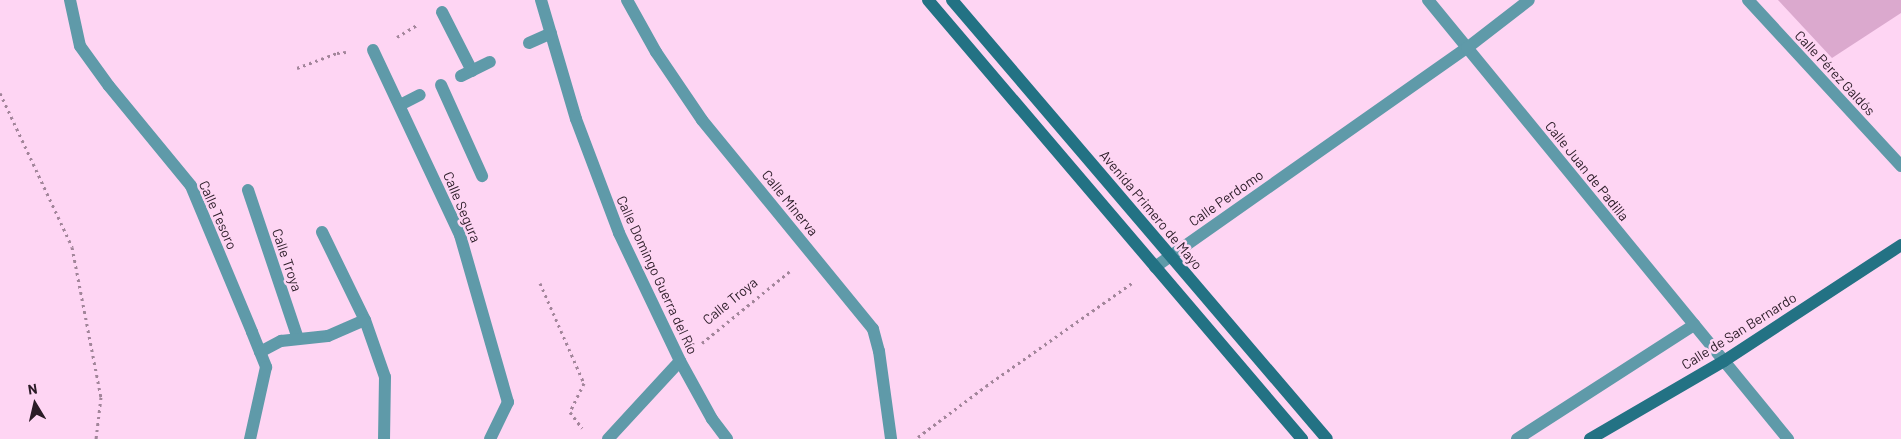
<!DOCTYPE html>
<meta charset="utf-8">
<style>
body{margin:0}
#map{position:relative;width:1901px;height:439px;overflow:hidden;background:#fed5f3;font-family:Barlow,sans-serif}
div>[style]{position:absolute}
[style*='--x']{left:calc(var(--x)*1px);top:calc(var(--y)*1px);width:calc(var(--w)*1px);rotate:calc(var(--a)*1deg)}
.green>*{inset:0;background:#dba9ce}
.path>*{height:3px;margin-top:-1.5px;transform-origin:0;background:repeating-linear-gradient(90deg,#a2859a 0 2.5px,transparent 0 6.5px)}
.lane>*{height:12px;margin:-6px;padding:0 6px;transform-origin:6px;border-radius:6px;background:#5f9aa9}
.street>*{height:12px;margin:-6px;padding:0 6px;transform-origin:6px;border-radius:6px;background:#5f9aa9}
.secondary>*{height:12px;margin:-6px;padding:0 6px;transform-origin:6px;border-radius:6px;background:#237284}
span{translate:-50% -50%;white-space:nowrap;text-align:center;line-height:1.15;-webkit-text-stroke:5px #fed5f3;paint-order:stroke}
.street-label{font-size:14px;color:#2b1c27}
.north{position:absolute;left:10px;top:379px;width:50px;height:50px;-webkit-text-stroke:4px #fed5f3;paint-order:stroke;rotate:351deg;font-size:14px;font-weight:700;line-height:20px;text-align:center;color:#2b1c27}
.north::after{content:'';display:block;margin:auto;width:18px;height:22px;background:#2b1c27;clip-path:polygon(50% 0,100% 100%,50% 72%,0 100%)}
</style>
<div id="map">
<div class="green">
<i style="clip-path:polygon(1778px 0,1901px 0,1901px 13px,1832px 58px)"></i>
</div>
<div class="path">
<i style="--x:397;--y:37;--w:23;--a:-31"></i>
<i style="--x:297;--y:68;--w:43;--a:-20.6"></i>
<i style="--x:337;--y:53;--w:9;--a:-6"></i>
<i style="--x:0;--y:93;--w:170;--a:64.9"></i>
<i style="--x:72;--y:247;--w:153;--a:79.1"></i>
<i style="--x:101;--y:397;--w:42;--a:96.8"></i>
<i style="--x:540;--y:283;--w:109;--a:66.3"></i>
<i style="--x:584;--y:383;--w:32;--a:116"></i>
<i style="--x:570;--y:412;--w:20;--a:53"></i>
<i style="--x:702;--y:343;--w:114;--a:-39.3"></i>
<i style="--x:918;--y:437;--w:85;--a:-36.9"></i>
<i style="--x:986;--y:386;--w:179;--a:-35.2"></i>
</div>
<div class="lane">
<i style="--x:1517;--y:439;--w:211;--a:-32.8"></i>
</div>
<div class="street">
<i style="--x:70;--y:0;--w:47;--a:77.7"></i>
<i style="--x:80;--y:46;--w:49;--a:54.1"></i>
<i style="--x:109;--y:86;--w:129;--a:50.6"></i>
<i style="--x:191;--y:186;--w:158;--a:67.3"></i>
<i style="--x:252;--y:332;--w:38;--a:68"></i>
<i style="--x:266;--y:367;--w:74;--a:102.5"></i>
<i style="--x:541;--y:0;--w:124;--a:73.6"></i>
<i style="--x:576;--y:119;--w:122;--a:69.3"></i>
<i style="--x:619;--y:233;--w:142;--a:64.5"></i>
<i style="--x:680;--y:361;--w:66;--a:61.1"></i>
<i style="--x:712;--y:419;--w:25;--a:53"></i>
<i style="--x:627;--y:0;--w:60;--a:60.9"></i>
<i style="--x:656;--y:52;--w:82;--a:55.9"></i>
<i style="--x:702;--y:120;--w:270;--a:50.7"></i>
<i style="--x:873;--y:329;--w:23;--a:75"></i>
<i style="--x:879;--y:351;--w:89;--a:82.2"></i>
<i style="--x:1428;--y:0;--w:568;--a:50.65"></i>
<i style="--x:1748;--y:0;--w:226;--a:47.3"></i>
<i style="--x:442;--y:12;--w:66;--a:63"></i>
<i style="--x:529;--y:43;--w:24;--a:-24"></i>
<i style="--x:373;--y:50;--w:204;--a:64.8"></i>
<i style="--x:460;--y:235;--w:174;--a:74"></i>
<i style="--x:508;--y:402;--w:41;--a:115.9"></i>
<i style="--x:461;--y:76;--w:32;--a:-26"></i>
<i style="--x:441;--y:85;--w:100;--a:65.7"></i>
<i style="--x:400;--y:105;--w:22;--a:-27"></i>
<i style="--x:248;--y:190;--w:157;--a:71.4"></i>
<i style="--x:322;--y:232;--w:98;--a:64"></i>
<i style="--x:365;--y:320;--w:60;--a:70.7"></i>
<i style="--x:385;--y:377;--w:62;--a:90.9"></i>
<i style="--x:1155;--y:267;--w:381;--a:-35.1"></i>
<i style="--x:1467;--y:48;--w:78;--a:-37.7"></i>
<i style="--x:260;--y:352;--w:24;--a:-28"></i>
<i style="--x:281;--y:341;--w:47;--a:-6.1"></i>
<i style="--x:328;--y:336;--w:40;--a:-23.4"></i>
<i style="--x:608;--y:439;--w:106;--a:-47.3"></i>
</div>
<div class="secondary">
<i style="--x:928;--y:0;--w:577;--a:49.57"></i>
<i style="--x:952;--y:0;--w:577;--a:49.5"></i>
<i style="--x:1590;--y:439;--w:155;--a:-30.2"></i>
<i style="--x:1724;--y:361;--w:212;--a:-33.2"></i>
</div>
<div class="street-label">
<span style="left:1835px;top:73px;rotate:47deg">Calle Pérez Galdós</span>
<span style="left:1587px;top:171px;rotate:51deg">Calle Juan de Padilla</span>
<span style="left:1226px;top:198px;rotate:-35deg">Calle Perdomo</span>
<span style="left:790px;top:203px;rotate:51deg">Calle Minerva</span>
<span style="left:462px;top:207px;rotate:67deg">Calle Segura</span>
<span style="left:1151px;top:210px;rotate:50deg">Avenida Primero de Mayo</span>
<span style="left:218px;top:215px;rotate:66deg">Calle Tesoro</span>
<span style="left:287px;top:260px;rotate:71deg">Calle Troya</span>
<span style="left:657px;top:275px;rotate:65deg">Calle Domingo Guerra del Río</span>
<span style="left:730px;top:301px;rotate:-39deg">Calle Troya</span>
<span style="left:1739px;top:331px;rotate:-32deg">Calle de San Bernardo</span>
</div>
<div class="north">N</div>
</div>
